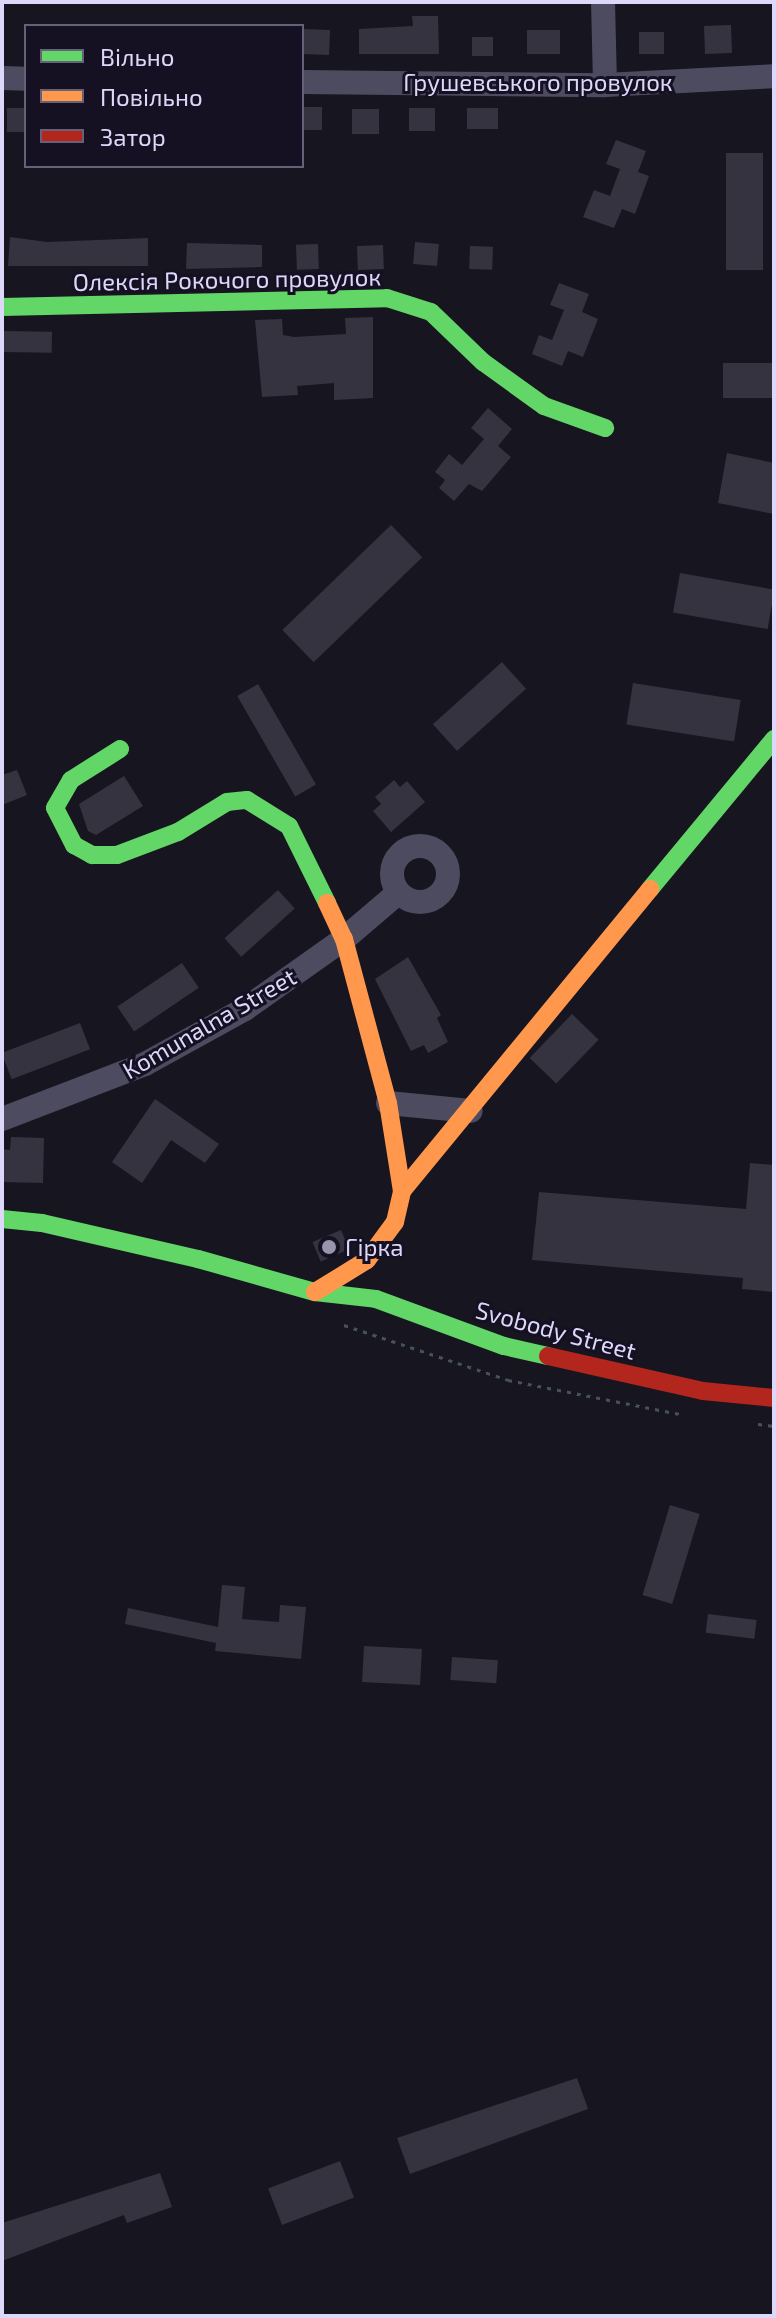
<!DOCTYPE html>
<meta charset="utf-8">
<style>
body{margin:0}
#map{position:relative;width:776px;height:2318px;overflow:hidden;background:#17151f;font-family:"Exo 2",sans-serif}
div>[style]{position:absolute}
[style*='--x']{left:calc(var(--x)*1px);top:calc(var(--y)*1px);width:calc(var(--w)*1px);rotate:calc(var(--a)*1deg)}
.building>*{inset:0;background:#363341;transform-origin:0 0}
.path>*{height:3px;margin-top:-1.5px;transform-origin:0;background:repeating-linear-gradient(90deg,#47515d 0 4px,transparent 0 10px)}
.street>*{height:24px;margin:-12px;padding:0 12px;transform-origin:12px;border-radius:12px;background:#4d4b5f}
.street>.ring{margin:-12px;padding:0;box-sizing:content-box;background:none;border:24px solid #4d4b5f;border-radius:50%}
.fast>*{height:18px;margin:-9px;padding:0 9px;transform-origin:9px;border-radius:9px;background:#63d668}
.slow>*{height:18px;margin:-9px;padding:0 9px;transform-origin:9px;border-radius:9px;background:#ff974d}
.jam>*{height:18px;margin:-9px;padding:0 9px;transform-origin:9px;border-radius:9px;background:#b3261e}
.dots>*{width:22px;height:22px;translate:-50% -50%;box-sizing:border-box;border:4px solid #151123;border-radius:50%}
span{translate:-50% -50%;white-space:nowrap;text-align:center;line-height:1.15;-webkit-text-stroke:6px #151123;paint-order:stroke}
.street-label{font-size:24px;color:#ddd8fa}
.poi-label{font-size:24px;color:#ddd8fa}
.left{translate:0 -50%;text-align:left}
.frame{position:absolute;inset:0;border:4px solid #ddd8fa;pointer-events:none}
.legend{position:absolute;left:24px;top:24px;width:280px;height:144px;box-sizing:border-box;background:#151123;border:2px solid #656179;margin:0;padding:10px 14px;list-style:none;font-size:24px;color:#ddd8fa}
.legend li{display:flex;align-items:center;gap:16px;height:40px}
.legend b{width:40px;border:2px solid #656179}
</style>
<div id="map">
<div class="building">
<i style="clip-path:polygon(412px 16px,438px 16px,439px 54px,359px 54px,359px 29px,413px 26px)"></i>
<i style="left:731px;top:25px;width:28px;height:27px;rotate:88deg"></i>
<i style="left:303px;top:29px;width:27px;height:25px;rotate:2deg"></i>
<i style="left:527px;top:30px;width:33px;height:24px"></i>
<i style="left:639px;top:32px;width:25px;height:22px"></i>
<i style="left:472px;top:37px;width:21px;height:19px"></i>
<i style="left:302px;top:107px;width:20px;height:23px"></i>
<i style="left:26px;top:108px;width:24px;height:19px;rotate:90deg"></i>
<i style="left:409px;top:108px;width:26px;height:23px"></i>
<i style="left:467px;top:108px;width:31px;height:21px"></i>
<i style="left:352px;top:109px;width:27px;height:25px"></i>
<i style="clip-path:polygon(616px 140px,646px 151px,638px 172px,649px 176px,635px 214px,622px 209px,614px 228px,583px 217px,594px 190px,610px 196px,620px 169px,606px 164px)"></i>
<i style="left:726px;top:153px;width:37px;height:117px"></i>
<i style="clip-path:polygon(10px 237px,47px 242px,148px 238px,148px 266px,8px 266px)"></i>
<i style="left:415px;top:242px;width:24px;height:22px;rotate:5deg"></i>
<i style="clip-path:polygon(187px 243px,262px 245px,262px 267px,186px 269px)"></i>
<i style="left:318px;top:244px;width:25px;height:22px;rotate:88deg"></i>
<i style="left:383px;top:245px;width:24px;height:26px;rotate:88deg"></i>
<i style="left:470px;top:246px;width:23px;height:23px;rotate:2deg"></i>
<i style="clip-path:polygon(559px 283px,589px 294px,582px 312px,598px 319px,583px 357px,568px 351px,562px 366px,532px 354px,539px 335px,552px 340px,564px 310px,550px 305px)"></i>
<i style="clip-path:polygon(373px 317px,373px 398px,334px 400px,334px 383px,297px 386px,298px 395px,262px 397px,255px 320px,282px 319px,283px 335px,294px 337px,346px 334px,345px 318px)"></i>
<i style="left:2px;top:331px;width:50px;height:21px;rotate:1deg"></i>
<i style="left:723px;top:363px;width:51px;height:35px"></i>
<i style="clip-path:polygon(488px 408px,512px 429px,498px 446px,511px 457px,482px 491px,469px 484px,454px 501px,439px 488px,445px 480px,435px 472px,449px 454px,462px 465px,484px 439px,471px 428px)"></i>
<i style="clip-path:polygon(727px 453px,774px 463px,774px 514px,718px 503px)"></i>
<i style="left:391px;top:525px;width:45px;height:151px;rotate:46deg"></i>
<i style="left:680px;top:573px;width:96px;height:40px;rotate:10deg"></i>
<i style="left:502px;top:662px;width:36px;height:93px;rotate:48deg"></i>
<i style="left:633px;top:683px;width:109px;height:42px;rotate:9deg"></i>
<i style="left:258px;top:684px;width:116px;height:24px;rotate:60deg"></i>
<i style="clip-path:polygon(17px 770px,27px 795px,2px 805px,2px 775px)"></i>
<i style="clip-path:polygon(124px 776px,143px 806px,96px 835px,88px 831px,79px 804px)"></i>
<i style="clip-path:polygon(394px 780px,400px 787px,407px 781px,425px 802px,391px 832px,373px 811px,381px 804px,375px 797px)"></i>
<i style="left:278px;top:890px;width:25px;height:72px;rotate:48deg"></i>
<i style="clip-path:polygon(408px 957px,441px 1015px,437px 1018px,448px 1042px,428px 1053px,424px 1045px,411px 1051px,375px 979px)"></i>
<i style="left:182px;top:963px;width:30px;height:78px;rotate:56deg"></i>
<i style="left:572px;top:1014px;width:37px;height:61px;rotate:44deg"></i>
<i style="left:80px;top:1023px;width:28px;height:84px;rotate:69deg"></i>
<i style="clip-path:polygon(155px 1099px,219px 1144px,205px 1163px,171px 1140px,142px 1183px,112px 1162px)"></i>
<i style="clip-path:polygon(11px 1137px,44px 1138px,43px 1183px,2px 1182px,2px 1149px,10px 1150px)"></i>
<i style="clip-path:polygon(750px 1163px,774px 1165px,774px 1292px,742px 1289px,743px 1278px,532px 1260px,539px 1192px,746px 1209px)"></i>
<i style="left:341px;top:1230px;width:21px;height:31px;rotate:67deg"></i>
<i style="left:670px;top:1505px;width:31px;height:94px;rotate:17deg"></i>
<i style="clip-path:polygon(222px 1585px,245px 1587px,242px 1619px,279px 1622px,280px 1605px,306px 1607px,301px 1659px,215px 1651px,216px 1643px,125px 1624px,128px 1608px,218px 1627px)"></i>
<i style="left:708px;top:1614px;width:49px;height:19px;rotate:7deg"></i>
<i style="left:364px;top:1646px;width:58px;height:36px;rotate:3deg"></i>
<i style="left:452px;top:1657px;width:46px;height:23px;rotate:4deg"></i>
<i style="clip-path:polygon(577px 2078px,588px 2109px,410px 2174px,397px 2138px)"></i>
<i style="left:340px;top:2161px;width:39px;height:77px;rotate:69deg"></i>
<i style="clip-path:polygon(160px 2173px,172px 2207px,127px 2223px,124px 2215px,2px 2261px,2px 2223px)"></i>
</div>
<div class="path">
<i style="--x:344;--y:1325;--w:173;--a:18.5"></i>
<i style="--x:508;--y:1380;--w:175;--a:11.2"></i>
<i style="--x:758;--y:1424;--w:16;--a:7"></i>
</div>
<div class="street">
<i style="--x:603;--y:2;--w:83;--a:88.6"></i>
<i style="--x:2;--y:78;--w:24;--a:2"></i>
<i style="--x:302;--y:82;--w:303;--a:0.6"></i>
<i style="--x:605;--y:85;--w:169;--a:-3"></i>
<i class="ring" style="left:392px;top:846px;width:32px;height:32px"></i>
<i style="--x:388;--y:1103;--w:83;--a:5.5"></i>
<i style="--x:2;--y:1119;--w:153;--a:-21"></i>
<i style="--x:145;--y:1064;--w:114;--a:-28.8"></i>
<i style="--x:245;--y:1009;--w:121;--a:-35.3"></i>
<i style="--x:344;--y:939;--w:71;--a:-40.4"></i>
</div>
<div class="fast">
<i style="--x:2;--y:307;--w:385;--a:-1.3"></i>
<i style="--x:387;--y:298;--w:46;--a:17.7"></i>
<i style="--x:431;--y:312;--w:72;--a:43.9"></i>
<i style="--x:483;--y:362;--w:75;--a:35.8"></i>
<i style="--x:544;--y:406;--w:65;--a:19.8"></i>
<i style="--x:120;--y:749;--w:58;--a:147.7"></i>
<i style="--x:71;--y:780;--w:32;--a:120"></i>
<i style="--x:55;--y:808;--w:42;--a:62.8"></i>
<i style="--x:74;--y:845;--w:21;--a:29"></i>
<i style="--x:92;--y:855;--w:25;--a:0"></i>
<i style="--x:117;--y:855;--w:65;--a:-20.7"></i>
<i style="--x:178;--y:832;--w:57;--a:-31.5"></i>
<i style="--x:227;--y:802;--w:20;--a:-6"></i>
<i style="--x:247;--y:800;--w:49;--a:31.8"></i>
<i style="--x:289;--y:826;--w:86;--a:63.7"></i>
<i style="--x:650;--y:889;--w:195;--a:-50.4"></i>
<i style="--x:2;--y:1219;--w:40;--a:5.7"></i>
<i style="--x:42;--y:1223;--w:160;--a:13"></i>
<i style="--x:198;--y:1259;--w:122;--a:15.8"></i>
<i style="--x:315;--y:1292;--w:61;--a:6.5"></i>
<i style="--x:376;--y:1299;--w:136;--a:20.2"></i>
<i style="--x:504;--y:1346;--w:45;--a:12.8"></i>
</div>
<div class="slow">
<i style="--x:327;--y:903;--w:40;--a:65"></i>
<i style="--x:344;--y:939;--w:170;--a:75"></i>
<i style="--x:388;--y:1103;--w:89;--a:81"></i>
<i style="--x:315;--y:1292;--w:61;--a:-31.6"></i>
<i style="--x:367;--y:1260;--w:47;--a:-53.6"></i>
<i style="--x:395;--y:1222;--w:32;--a:-77"></i>
<i style="--x:402;--y:1191;--w:391;--a:-50.6"></i>
</div>
<div class="jam">
<i style="--x:548;--y:1356;--w:159;--a:12.7"></i>
<i style="--x:703;--y:1391;--w:71;--a:5.6"></i>
</div>
<div class="dots">
<i style="left:329px;top:1247px;background:#9894ad"></i>
</div>
<div class="street-label">
<span style="left:538px;top:82px">Грушевського провулок</span>
<span style="left:227px;top:279px;rotate:-1deg">Олексія Рокочого провулок</span>
<span style="left:209px;top:1023px;rotate:-30deg">Komunalna Street</span>
<span style="left:556px;top:1330px;rotate:15deg">Svobody Street</span>
</div>
<div class="poi-label">
<span class="left" style="left:345px;top:1247px">Гірка</span>
</div>
<div class="frame"></div>
<ul class="legend">
<li><b style="height:10px;background:#63d668"></b>Вільно</li>
<li><b style="height:10px;background:#ff974d"></b>Повільно</li>
<li><b style="height:10px;background:#b3261e"></b>Затор</li>
</ul>
</div>
